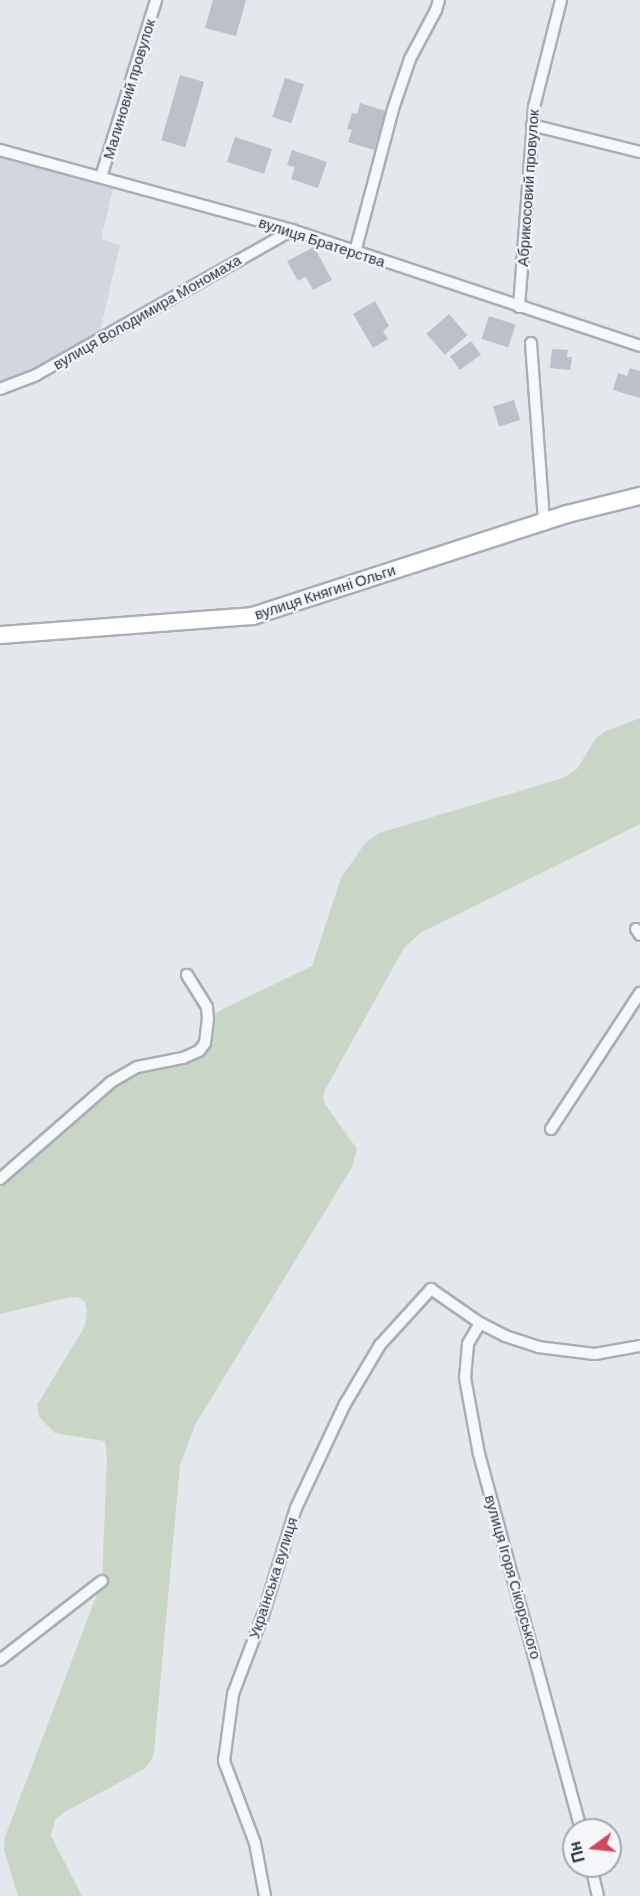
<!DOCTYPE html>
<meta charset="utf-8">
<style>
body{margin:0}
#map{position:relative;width:640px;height:1896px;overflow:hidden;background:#e4e7ec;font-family:Barlow,sans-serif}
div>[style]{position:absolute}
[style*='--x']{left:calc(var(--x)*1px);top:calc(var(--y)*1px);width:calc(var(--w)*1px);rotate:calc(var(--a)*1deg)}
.built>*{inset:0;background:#d2d6de}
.green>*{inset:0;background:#c9d6c5}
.building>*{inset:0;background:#bbc0ca;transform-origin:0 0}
.roads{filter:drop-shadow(2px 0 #a9aeb7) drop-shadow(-2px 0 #a9aeb7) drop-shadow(0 2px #a9aeb7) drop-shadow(0 -2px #a9aeb7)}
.street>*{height:10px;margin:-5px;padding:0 5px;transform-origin:5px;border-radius:5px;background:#f7f8fa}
.secondary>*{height:16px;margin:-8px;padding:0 8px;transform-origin:8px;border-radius:8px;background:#fff}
span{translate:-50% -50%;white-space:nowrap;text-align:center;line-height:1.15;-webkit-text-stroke:4.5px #f4f6f9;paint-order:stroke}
.street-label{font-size:15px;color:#2b3445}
.north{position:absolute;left:562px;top:1818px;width:60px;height:60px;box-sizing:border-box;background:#f4f6f9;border:2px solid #a4a8b1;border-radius:50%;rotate:255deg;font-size:16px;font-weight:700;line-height:24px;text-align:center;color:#2b3445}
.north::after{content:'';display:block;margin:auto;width:21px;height:27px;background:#d1495b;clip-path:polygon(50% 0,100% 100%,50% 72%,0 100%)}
</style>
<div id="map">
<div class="built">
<i style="clip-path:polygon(0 150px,115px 181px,101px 239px,120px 245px,98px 340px,0 389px)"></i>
</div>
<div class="green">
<i style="clip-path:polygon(640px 718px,640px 824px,420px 933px,404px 948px,326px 1088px,323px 1096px,325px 1104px,357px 1149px,352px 1167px,195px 1425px,180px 1465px,154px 1752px,151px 1761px,144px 1769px,63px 1813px,55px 1820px,51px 1836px,82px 1896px,18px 1896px,4px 1850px,5px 1837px,102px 1581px,107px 1458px,105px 1441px,55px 1433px,39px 1417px,37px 1405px,85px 1326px,87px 1308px,84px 1301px,77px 1297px,67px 1298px,0 1314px,0 1179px,124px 1074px,199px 1051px,208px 1019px,223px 1009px,312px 966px,341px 878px,365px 843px,379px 833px,563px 778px,577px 769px,596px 738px,606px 731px)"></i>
</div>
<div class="building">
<i style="clip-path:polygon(213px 0,246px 0,236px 36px,205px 28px)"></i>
<i style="left:180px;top:75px;width:25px;height:68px;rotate:16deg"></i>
<i style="left:285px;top:78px;width:20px;height:41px;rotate:18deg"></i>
<i style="clip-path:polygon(360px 103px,386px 111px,374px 150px,348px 142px,352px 130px,347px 129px,352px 113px,357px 114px)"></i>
<i style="left:235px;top:137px;width:39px;height:26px;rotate:18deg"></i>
<i style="clip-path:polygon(292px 150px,327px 162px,318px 188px,291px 179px,295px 167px,287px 165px)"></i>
<i style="clip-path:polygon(314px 247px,332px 280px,313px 290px,306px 277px,298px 281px,287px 261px)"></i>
<i style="clip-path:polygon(375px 301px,389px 326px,383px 331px,388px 339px,373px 348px,353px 314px)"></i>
<i style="left:449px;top:314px;width:28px;height:30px;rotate:49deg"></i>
<i style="left:489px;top:316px;width:28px;height:24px;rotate:18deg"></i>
<i style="left:471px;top:341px;width:17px;height:26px;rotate:54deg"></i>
<i style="clip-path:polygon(552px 349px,568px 350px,567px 357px,572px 357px,570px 370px,550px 368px)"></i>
<i style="clip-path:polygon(630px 368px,640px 371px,640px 398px,613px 390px,618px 373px,627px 376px)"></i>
<i style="left:514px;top:400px;width:21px;height:22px;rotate:73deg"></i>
</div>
<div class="roads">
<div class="street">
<i style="--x:532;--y:125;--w:111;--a:14"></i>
<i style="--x:0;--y:150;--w:303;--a:15.3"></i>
<i style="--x:292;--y:230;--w:367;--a:18.4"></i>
<i style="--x:101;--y:177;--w:185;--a:-72.7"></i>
<i style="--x:355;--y:252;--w:148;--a:-75.1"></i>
<i style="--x:393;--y:109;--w:53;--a:-71.2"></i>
<i style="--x:410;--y:59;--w:55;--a:-62"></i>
<i style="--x:436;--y:10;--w:10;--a:-73"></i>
<i style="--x:519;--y:307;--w:201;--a:-85.7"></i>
<i style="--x:534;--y:107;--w:110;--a:-75.8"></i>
<i style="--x:531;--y:343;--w:178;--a:85.8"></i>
<i style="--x:0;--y:389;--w:39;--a:-21"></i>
<i style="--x:36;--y:375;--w:294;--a:-29.5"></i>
<i style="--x:636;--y:929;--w:7;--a:56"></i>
<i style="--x:551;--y:1129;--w:163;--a:-56.8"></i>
<i style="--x:0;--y:1179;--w:147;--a:-41.1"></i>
<i style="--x:111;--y:1082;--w:30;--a:-30"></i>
<i style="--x:137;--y:1067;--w:47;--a:-11.1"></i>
<i style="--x:183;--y:1058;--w:17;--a:-24"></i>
<i style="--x:199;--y:1051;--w:10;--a:-53"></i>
<i style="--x:205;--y:1043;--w:24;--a:-83"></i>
<i style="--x:208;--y:1019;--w:12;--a:-95"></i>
<i style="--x:207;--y:1007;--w:38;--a:-122"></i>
<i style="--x:480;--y:1323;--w:24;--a:120"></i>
<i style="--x:468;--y:1344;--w:34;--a:95"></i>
<i style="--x:465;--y:1378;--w:77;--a:79.6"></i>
<i style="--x:479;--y:1454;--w:390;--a:74.8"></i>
<i style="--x:0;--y:1660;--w:129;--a:-37.8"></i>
<i style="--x:591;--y:1866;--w:31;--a:77"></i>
<i style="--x:265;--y:1896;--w:54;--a:-100.7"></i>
<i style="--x:255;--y:1843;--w:88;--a:-110.7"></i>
<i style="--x:224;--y:1761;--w:68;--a:-82.3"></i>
<i style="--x:233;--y:1694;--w:85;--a:-69.2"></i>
<i style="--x:263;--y:1615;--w:112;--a:-72.9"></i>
<i style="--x:296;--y:1508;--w:115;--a:-64.8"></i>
<i style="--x:345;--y:1404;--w:69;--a:-59.3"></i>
<i style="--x:380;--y:1345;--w:76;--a:-47.7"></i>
<i style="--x:431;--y:1289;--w:60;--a:34.8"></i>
<i style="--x:480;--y:1323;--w:28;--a:27"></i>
<i style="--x:505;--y:1336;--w:35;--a:18"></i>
<i style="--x:538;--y:1347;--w:57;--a:7"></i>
<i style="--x:595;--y:1354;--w:46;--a:-10.1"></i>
</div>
<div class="secondary">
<i style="--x:0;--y:635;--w:254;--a:-4.3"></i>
<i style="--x:253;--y:616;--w:330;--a:-18"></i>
<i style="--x:567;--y:514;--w:75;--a:-13.9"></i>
</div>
</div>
<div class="street-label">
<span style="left:129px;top:89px;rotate:-73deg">Малиновий провулок</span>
<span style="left:528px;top:188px;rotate:-86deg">Абрикосовий провулок</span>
<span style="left:322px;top:242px;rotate:18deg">вулиця Братерства</span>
<span style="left:147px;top:312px;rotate:-30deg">вулиця Володимира Мономаха</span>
<span style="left:325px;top:592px;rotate:-18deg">вулиця Княгині Ольги</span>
<span style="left:513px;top:1577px;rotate:74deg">вулиця Ігоря Сікорського</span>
<span style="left:273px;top:1578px;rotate:-72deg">Українська вулиця</span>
</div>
<div class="north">Пн</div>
</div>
